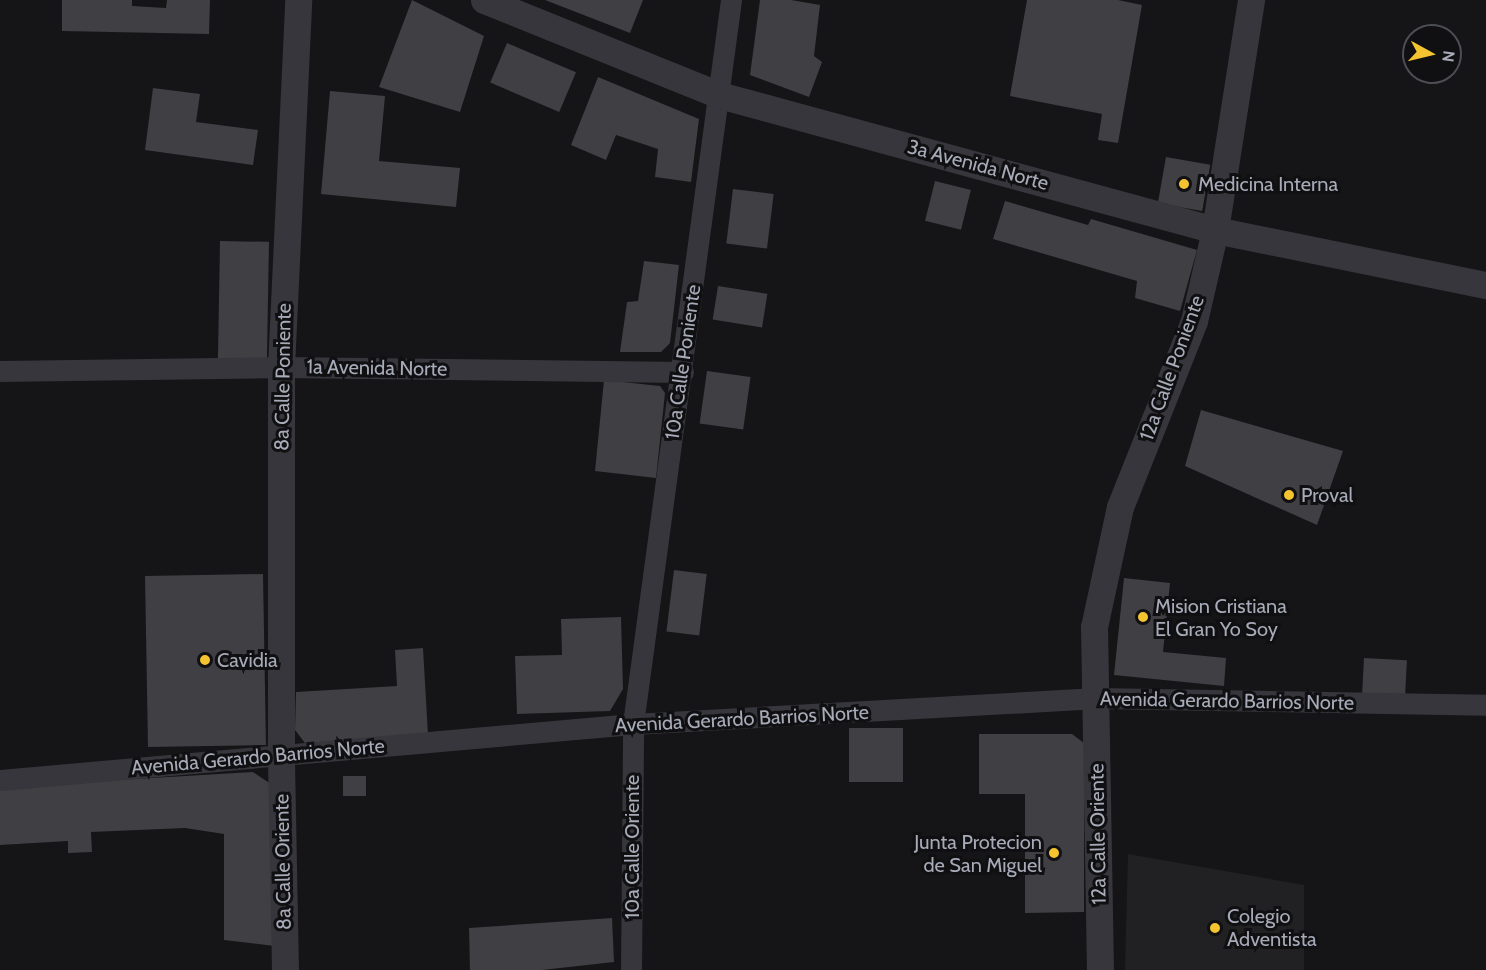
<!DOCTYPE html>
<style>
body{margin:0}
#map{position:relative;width:1486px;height:970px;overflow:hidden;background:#151517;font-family:Cabin,sans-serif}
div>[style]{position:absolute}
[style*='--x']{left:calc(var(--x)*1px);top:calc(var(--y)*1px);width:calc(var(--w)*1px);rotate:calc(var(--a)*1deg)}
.built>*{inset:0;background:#212124}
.building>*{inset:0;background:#3f3f44;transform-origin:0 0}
.minor>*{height:21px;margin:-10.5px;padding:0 10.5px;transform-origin:10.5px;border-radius:10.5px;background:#36363c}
.tertiary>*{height:27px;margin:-13.5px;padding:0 13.5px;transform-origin:13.5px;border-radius:13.5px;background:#36363c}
.dots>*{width:16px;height:16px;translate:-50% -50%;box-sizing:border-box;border:3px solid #101012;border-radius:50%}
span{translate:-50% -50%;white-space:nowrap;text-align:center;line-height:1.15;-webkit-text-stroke:6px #101012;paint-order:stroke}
.street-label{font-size:20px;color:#a7aab7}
.poi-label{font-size:20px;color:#a7aab7}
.left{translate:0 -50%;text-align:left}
.right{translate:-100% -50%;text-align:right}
.north{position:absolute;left:1402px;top:24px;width:60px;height:60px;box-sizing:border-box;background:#101012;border:2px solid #4c4e54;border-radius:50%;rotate:98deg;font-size:16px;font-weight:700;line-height:24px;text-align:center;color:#a7aab7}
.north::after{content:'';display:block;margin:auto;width:21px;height:27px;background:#f4c430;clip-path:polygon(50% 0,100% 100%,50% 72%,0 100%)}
</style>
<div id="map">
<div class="built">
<i style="clip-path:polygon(1128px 854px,1304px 885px,1304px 970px,1125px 970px)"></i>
</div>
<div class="building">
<i style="clip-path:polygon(62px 0,132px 0,132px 6px,166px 8px,167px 0,210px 0,209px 34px,62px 31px)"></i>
<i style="clip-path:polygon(412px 0,484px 36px,460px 112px,379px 87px)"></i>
<i style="clip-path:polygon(545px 0,643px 0,630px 33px)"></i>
<i style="clip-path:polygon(760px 0,791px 0,820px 5px,814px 56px,822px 62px,809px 97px,750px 75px)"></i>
<i style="clip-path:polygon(1027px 0,1118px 0,1142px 5px,1118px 143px,1098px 140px,1102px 114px,1010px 96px)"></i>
<i style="left:507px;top:43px;width:75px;height:43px;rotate:23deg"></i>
<i style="clip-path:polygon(598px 77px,699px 119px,691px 182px,655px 177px,658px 149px,616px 135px,606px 160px,571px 145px)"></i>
<i style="clip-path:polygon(153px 88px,200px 94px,196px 122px,258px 130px,253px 165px,145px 150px)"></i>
<i style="clip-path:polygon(330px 91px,385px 96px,379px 161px,460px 168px,456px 207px,321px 194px)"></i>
<i style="left:1166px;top:157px;width:45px;height:47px;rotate:10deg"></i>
<i style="left:935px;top:181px;width:37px;height:41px;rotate:14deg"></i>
<i style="left:733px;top:189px;width:41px;height:55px;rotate:7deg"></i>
<i style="clip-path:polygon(1005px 201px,1088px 225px,1091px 219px,1197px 250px,1180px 311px,1135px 298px,1137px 281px,993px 239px)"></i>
<i style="left:220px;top:241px;width:49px;height:119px;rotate:1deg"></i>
<i style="clip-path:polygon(644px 261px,679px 265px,670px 343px,661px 352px,620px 352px,627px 302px,638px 301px)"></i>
<i style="left:718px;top:286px;width:50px;height:34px;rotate:9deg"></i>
<i style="left:707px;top:371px;width:44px;height:53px;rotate:8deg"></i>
<i style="clip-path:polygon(604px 380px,660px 386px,665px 393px,656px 478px,595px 471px)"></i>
<i style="clip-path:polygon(1201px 410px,1343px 451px,1317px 525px,1185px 466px)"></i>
<i style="left:674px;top:570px;width:33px;height:62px;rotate:7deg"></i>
<i style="left:263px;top:574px;width:171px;height:118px;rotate:89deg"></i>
<i style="clip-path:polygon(1124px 578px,1170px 583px,1163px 652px,1226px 658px,1224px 686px,1114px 675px)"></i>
<i style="clip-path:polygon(621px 617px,623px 689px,610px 711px,517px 714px,515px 656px,562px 655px,561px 619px)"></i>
<i style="clip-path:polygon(423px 648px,428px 735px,305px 743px,295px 730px,296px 692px,397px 686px,395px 650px)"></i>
<i style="left:1364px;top:658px;width:43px;height:37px;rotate:3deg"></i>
<i style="left:849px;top:728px;width:54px;height:54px"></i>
<i style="clip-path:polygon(979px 734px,1072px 734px,1084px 743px,1084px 912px,1025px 913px,1025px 794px,979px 794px)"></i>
<i style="clip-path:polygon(253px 772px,277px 788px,275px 946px,224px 940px,224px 834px,185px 828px,91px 832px,92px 852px,68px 853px,68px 841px,0 845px,0 787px)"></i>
<i style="left:343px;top:776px;width:23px;height:20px"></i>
<i style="clip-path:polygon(612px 918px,614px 962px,542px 970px,470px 970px,469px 928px)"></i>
</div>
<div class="minor">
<i style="--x:0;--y:371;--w:281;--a:-0.8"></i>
<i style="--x:281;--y:367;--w:402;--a:0.7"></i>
<i style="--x:0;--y:780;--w:635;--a:-5.06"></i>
<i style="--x:633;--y:724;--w:465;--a:-3.2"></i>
<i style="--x:1097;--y:698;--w:389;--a:1"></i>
<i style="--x:631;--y:970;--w:246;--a:-89.5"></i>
<i style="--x:633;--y:724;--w:731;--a:-82.29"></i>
</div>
<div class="tertiary">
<i style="--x:484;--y:0;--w:253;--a:22"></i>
<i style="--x:719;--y:95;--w:514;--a:15.23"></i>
<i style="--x:1215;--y:230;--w:277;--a:11.5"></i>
<i style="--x:285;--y:970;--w:215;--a:-91.1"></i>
<i style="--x:281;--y:755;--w:388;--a:-90"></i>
<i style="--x:281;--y:367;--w:367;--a:-87.3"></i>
<i style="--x:1100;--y:970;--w:343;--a:-91"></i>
<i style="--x:1094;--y:627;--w:123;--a:-77.8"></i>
<i style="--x:1120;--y:507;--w:200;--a:-68.3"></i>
<i style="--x:1194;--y:321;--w:93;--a:-77"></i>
<i style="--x:1215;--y:230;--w:233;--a:-81.1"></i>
</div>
<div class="dots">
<i style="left:1184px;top:184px;background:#f4c430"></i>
<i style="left:1289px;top:495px;background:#f4c430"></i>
<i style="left:1143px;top:617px;background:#f4c430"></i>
<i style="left:205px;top:660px;background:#f4c430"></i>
<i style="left:1054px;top:853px;background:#f4c430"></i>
<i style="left:1215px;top:928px;background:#f4c430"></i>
</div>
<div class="street-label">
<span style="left:978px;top:165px;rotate:15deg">3a Avenida Norte</span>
<span style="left:683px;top:362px;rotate:-82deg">10a Calle Poniente</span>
<span style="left:377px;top:368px;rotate:1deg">1a Avenida Norte</span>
<span style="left:1172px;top:368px;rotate:-70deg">12a Calle Poniente</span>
<span style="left:283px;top:377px;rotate:-89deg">8a Calle Poniente</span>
<span style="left:1227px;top:701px;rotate:1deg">Avenida Gerardo Barrios Norte</span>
<span style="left:742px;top:719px;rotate:-3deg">Avenida Gerardo Barrios Norte</span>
<span style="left:258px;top:757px;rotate:-5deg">Avenida Gerardo Barrios Norte</span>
<span style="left:1098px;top:834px;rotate:-91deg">12a Calle Oriente</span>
<span style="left:632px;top:847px;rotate:-90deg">10a Calle Oriente</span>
<span style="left:283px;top:862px;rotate:-91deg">8a Calle Oriente</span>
</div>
<div class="poi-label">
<span class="left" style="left:1198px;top:184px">Medicina Interna</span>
<span class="left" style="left:1301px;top:495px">Proval</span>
<span class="left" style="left:1155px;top:618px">Mision Cristiana<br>El Gran Yo Soy</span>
<span class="left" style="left:217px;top:660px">Cavidia</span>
<span class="right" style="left:1042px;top:854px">Junta Protecion<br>de San Miguel</span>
<span class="left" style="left:1227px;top:928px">Colegio<br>Adventista</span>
</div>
<div class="north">N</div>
</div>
